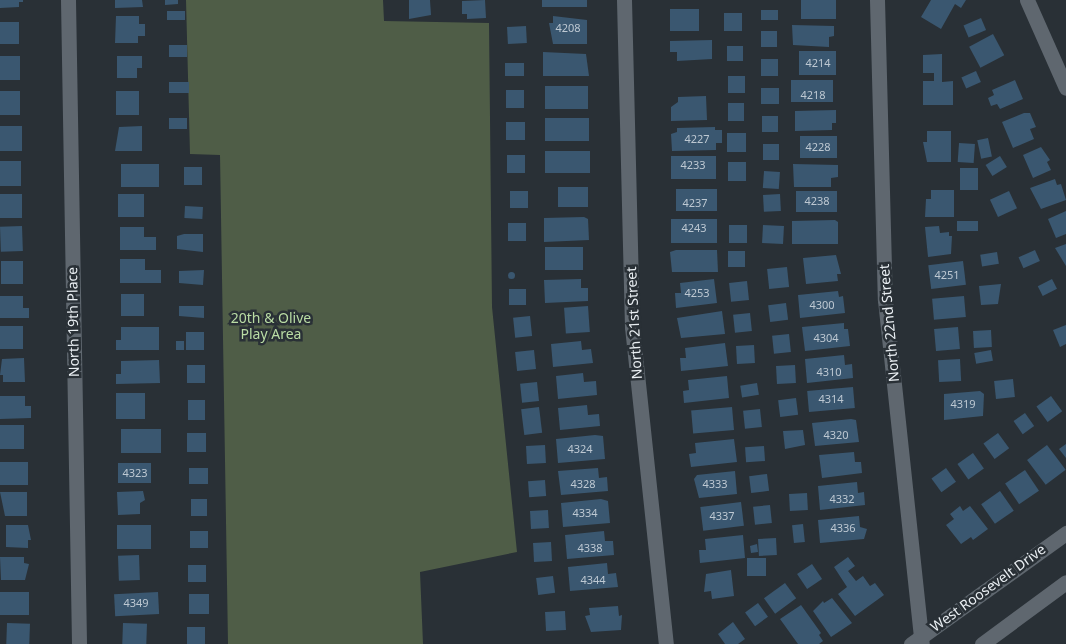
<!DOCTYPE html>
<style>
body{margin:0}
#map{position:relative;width:1066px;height:644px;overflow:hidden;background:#293036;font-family:"Noto Sans",sans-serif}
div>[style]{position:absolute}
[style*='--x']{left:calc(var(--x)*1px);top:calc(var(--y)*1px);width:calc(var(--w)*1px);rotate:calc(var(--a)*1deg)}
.green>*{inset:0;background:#4f5d47}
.building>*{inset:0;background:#3a5770;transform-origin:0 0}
.round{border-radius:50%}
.minor>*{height:15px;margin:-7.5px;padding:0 7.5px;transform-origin:7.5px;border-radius:7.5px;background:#5f676f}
span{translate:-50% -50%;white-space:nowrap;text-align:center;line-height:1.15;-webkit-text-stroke:5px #293036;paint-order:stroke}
.number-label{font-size:11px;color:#bdc8d2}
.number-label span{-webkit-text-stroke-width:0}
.park-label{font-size:14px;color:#b9dca4}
.street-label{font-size:14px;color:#e9eef2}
</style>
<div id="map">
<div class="green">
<i style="clip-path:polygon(186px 0,383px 0,384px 21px,489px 23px,492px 307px,517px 552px,420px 572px,423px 644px,228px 644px,220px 155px,190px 154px)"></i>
</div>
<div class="building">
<i style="clip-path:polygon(0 0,23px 0,23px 2px,19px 2px,19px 7px,0 8px)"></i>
<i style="clip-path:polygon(115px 0,142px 0,143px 7px,115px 8px)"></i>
<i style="clip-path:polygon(165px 0,178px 0,178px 4px,165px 5px)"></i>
<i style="clip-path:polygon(409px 0,430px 0,431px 15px,409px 19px)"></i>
<i style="clip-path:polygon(485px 0,486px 18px,467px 19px,467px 14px,462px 14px,462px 1px)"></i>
<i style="left:542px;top:0;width:45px;height:7px"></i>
<i style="left:801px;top:0;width:35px;height:19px"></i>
<i style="clip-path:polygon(931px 0,966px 0,961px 8px,955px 4px,941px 29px,921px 17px)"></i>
<i style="left:670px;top:9px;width:29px;height:22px"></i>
<i style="left:761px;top:10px;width:17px;height:10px"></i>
<i style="left:167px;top:11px;width:18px;height:9px"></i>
<i style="left:724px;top:13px;width:18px;height:18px"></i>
<i style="clip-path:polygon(116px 16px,139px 16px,139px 24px,145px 24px,145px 36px,138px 36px,138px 43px,115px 43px)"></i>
<i style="clip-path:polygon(553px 16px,587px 20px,587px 44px,553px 44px,549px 23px,553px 23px)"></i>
<i style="left:981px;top:18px;width:13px;height:19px;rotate:67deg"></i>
<i style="left:0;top:22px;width:19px;height:22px"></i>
<i style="clip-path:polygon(792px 25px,834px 26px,834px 36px,829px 37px,829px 47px,793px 45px)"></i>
<i style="left:526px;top:26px;width:17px;height:19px;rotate:87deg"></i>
<i style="left:761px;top:31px;width:16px;height:16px"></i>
<i style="left:993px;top:34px;width:24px;height:27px;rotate:62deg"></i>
<i style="clip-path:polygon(712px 40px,712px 59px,677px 61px,677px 52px,670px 52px,670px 41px)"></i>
<i style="left:169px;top:45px;width:18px;height:12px"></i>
<i style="left:743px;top:46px;width:15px;height:16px;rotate:90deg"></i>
<i style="left:799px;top:51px;width:37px;height:24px"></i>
<i style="clip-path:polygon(543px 52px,586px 54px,589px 76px,543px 76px)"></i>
<i style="clip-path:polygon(942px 54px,942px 82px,953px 81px,953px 105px,923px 105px,923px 81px,934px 81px,934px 73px,923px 73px,923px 55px)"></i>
<i style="left:0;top:56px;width:20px;height:24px"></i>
<i style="clip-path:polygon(117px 56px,142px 56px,142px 68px,137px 68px,137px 78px,117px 78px)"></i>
<i style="left:761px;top:59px;width:17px;height:17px"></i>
<i style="left:505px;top:63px;width:19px;height:13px"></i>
<i style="left:976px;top:71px;width:12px;height:16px;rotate:66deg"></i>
<i style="left:728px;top:76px;width:17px;height:17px"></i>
<i style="left:791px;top:80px;width:42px;height:22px"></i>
<i style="clip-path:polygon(1015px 80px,1023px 99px,1000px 109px,997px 104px,991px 106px,988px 98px,994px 95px,992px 90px)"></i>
<i style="left:169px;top:82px;width:20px;height:11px"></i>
<i style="left:588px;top:86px;width:23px;height:43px;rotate:90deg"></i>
<i style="left:761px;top:88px;width:18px;height:16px"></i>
<i style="left:506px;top:90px;width:18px;height:18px"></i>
<i style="left:0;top:91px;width:20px;height:24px"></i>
<i style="left:116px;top:91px;width:23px;height:24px"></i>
<i style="clip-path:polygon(706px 96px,707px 120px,671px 121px,671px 107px,678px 102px,678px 97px)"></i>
<i style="left:728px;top:103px;width:16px;height:18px"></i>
<i style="clip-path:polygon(836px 110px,836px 123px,832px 123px,832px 130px,795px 131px,795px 111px)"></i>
<i style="clip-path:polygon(1024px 113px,1030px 113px,1036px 127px,1030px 129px,1034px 139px,1013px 148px,1002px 122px)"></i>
<i style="left:762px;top:116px;width:16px;height:16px"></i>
<i style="left:169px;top:118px;width:18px;height:11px"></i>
<i style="left:545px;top:118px;width:44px;height:23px"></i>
<i style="left:506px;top:122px;width:19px;height:18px"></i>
<i style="left:0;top:126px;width:22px;height:25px"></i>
<i style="clip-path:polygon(142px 126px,142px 151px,115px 151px,119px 127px)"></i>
<i style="clip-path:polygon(715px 127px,715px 130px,722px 130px,722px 143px,716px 143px,716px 150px,672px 151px,671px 134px,677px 132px,677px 128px)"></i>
<i style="clip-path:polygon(927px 131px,951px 131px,951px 162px,927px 162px,923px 142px,927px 142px)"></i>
<i style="left:727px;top:133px;width:19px;height:19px"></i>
<i style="left:800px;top:136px;width:37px;height:22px"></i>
<i style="left:988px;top:138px;width:19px;height:11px;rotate:78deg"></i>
<i style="left:959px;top:143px;width:16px;height:19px;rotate:4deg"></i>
<i style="left:763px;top:144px;width:16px;height:16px"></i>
<i style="clip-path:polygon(1041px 147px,1050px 160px,1047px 162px,1051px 170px,1033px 178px,1023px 155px)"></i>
<i style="left:545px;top:151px;width:45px;height:22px"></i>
<i style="left:507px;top:155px;width:18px;height:18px"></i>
<i style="left:716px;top:156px;width:23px;height:45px;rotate:90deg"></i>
<i style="left:1000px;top:156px;width:13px;height:17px;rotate:58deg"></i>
<i style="left:0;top:161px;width:21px;height:25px"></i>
<i style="left:746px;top:162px;width:19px;height:18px;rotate:90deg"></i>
<i style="left:159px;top:164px;width:23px;height:38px;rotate:90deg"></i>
<i style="clip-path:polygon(793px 164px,838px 165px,838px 177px,831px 178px,831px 187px,794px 187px)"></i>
<i style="left:202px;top:167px;width:18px;height:18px;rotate:90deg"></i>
<i style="left:960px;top:168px;width:18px;height:22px"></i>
<i style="left:764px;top:171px;width:16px;height:17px;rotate:4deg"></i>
<i style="clip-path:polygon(1055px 179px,1057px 185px,1061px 184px,1066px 200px,1041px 209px,1030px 188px)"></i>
<i style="left:558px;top:187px;width:30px;height:20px"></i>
<i style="left:676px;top:189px;width:41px;height:22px"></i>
<i style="clip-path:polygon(931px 190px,954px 190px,954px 217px,925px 217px,926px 199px,931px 199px)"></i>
<i style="left:510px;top:191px;width:18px;height:17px"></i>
<i style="left:796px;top:191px;width:41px;height:21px"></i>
<i style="left:1009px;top:191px;width:19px;height:21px;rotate:65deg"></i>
<i style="left:0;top:194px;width:22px;height:24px"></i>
<i style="left:118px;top:194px;width:26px;height:23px"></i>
<i style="left:780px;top:194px;width:17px;height:17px;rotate:87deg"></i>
<i style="left:185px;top:206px;width:18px;height:12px;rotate:3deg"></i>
<i style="clip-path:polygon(1066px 211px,1066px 234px,1056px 238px,1048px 219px)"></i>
<i style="clip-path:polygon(584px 217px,588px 219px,589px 240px,544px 242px,544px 218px)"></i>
<i style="left:717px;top:219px;width:24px;height:46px;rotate:90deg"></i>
<i style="clip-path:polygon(835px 220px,838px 222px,838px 244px,792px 244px,792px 221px)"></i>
<i style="left:957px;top:221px;width:21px;height:10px"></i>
<i style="left:508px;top:223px;width:18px;height:18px"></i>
<i style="left:729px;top:225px;width:18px;height:18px"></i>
<i style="left:763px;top:225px;width:21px;height:18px;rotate:3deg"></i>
<i style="left:22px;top:226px;width:25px;height:22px;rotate:88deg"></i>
<i style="clip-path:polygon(939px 226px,940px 233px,949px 232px,949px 236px,952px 236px,951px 254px,928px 257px,925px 227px)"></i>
<i style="clip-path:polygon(120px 227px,144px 227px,144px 237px,156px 237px,156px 250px,120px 250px)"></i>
<i style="clip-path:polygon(184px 234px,203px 234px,203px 252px,177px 249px,177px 236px)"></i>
<i style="clip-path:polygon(1066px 244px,1066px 266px,1055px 248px)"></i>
<i style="left:583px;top:247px;width:23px;height:38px;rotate:90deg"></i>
<i style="clip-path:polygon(676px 250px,717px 250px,718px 272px,672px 272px,670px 252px)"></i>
<i style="left:1035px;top:250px;width:12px;height:18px;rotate:66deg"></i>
<i style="left:728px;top:251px;width:17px;height:16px"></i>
<i style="left:997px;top:252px;width:12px;height:17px;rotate:81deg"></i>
<i style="clip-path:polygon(836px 255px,841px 274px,837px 274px,838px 281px,806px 284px,803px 258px)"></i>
<i style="clip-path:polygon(120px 259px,145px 259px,145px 270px,161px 270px,161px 283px,120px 283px)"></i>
<i style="left:1px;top:261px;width:22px;height:23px"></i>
<i style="left:963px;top:261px;width:24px;height:35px;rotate:83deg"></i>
<i style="left:787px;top:267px;width:20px;height:20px;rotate:84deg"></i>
<i style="clip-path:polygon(204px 270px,203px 285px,179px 283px,179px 271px)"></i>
<i class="round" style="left:507.5px;top:271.5px;width:7px;height:7px"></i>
<i style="clip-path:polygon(581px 279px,581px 288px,588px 288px,588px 301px,545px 303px,544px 280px)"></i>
<i style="clip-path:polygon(714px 279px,717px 303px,676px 308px,675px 293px,681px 293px,680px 283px)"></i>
<i style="left:1052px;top:279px;width:11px;height:16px;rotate:63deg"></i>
<i style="left:747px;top:281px;width:19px;height:18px;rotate:84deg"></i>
<i style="clip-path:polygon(1001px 284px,998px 304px,981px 305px,979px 286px)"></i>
<i style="left:509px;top:289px;width:17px;height:16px"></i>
<i style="clip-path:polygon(838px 291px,839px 297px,843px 296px,845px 313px,800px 318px,798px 295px)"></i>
<i style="left:121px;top:294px;width:23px;height:22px"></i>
<i style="clip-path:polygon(0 296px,23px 296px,23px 308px,29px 308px,29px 318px,0 318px)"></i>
<i style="left:964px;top:296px;width:21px;height:32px;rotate:85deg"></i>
<i style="left:786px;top:303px;width:17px;height:18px;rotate:83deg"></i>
<i style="clip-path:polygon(179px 306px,204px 306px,204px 318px,179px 316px)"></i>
<i style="left:588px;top:306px;width:26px;height:24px;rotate:86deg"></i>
<i style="clip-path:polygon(722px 311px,725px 334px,681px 338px,677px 318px)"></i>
<i style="left:750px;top:313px;width:18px;height:17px;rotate:84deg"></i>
<i style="left:530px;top:316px;width:20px;height:17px;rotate:84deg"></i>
<i style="clip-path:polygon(844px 323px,844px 329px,848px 329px,850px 346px,805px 351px,802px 327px)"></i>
<i style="clip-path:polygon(1066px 325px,1066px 344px,1060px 347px,1053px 330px)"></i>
<i style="left:23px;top:326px;width:23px;height:23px;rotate:90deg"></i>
<i style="clip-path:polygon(121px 327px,159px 327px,159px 350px,116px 350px,116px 340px,121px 340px)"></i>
<i style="left:958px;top:327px;width:22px;height:24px;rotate:85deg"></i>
<i style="left:991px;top:330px;width:17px;height:18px;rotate:87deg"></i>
<i style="left:186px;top:332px;width:18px;height:18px"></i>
<i style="left:789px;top:334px;width:18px;height:17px;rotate:84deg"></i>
<i style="left:176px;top:341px;width:8px;height:9px"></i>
<i style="clip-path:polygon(581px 341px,582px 350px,591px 349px,593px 363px,553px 367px,551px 344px)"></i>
<i style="clip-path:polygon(725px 343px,728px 366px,681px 371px,680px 358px,686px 358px,685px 348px)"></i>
<i style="left:754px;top:345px;width:18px;height:18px;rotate:87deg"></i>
<i style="left:534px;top:350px;width:19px;height:19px;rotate:84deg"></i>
<i style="left:991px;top:350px;width:11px;height:17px;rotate:80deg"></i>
<i style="clip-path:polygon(844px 355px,845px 365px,852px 364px,853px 378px,807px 383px,805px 359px)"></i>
<i style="clip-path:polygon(24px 358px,25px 382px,3px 382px,3px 375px,0 375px,2px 359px)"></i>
<i style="left:960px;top:359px;width:22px;height:22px;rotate:87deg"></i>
<i style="clip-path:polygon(159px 360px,160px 383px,116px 384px,116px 374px,121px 374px,121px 361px)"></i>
<i style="left:205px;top:365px;width:18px;height:18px;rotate:90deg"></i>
<i style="left:795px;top:365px;width:18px;height:19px;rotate:87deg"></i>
<i style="clip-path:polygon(583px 373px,584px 382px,596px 381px,597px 395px,558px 399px,556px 376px)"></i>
<i style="clip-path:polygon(727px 376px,729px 398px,684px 403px,683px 391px,689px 390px,688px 380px)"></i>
<i style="left:1013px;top:379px;width:18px;height:19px;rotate:84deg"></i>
<i style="left:537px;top:382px;width:19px;height:17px;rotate:84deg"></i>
<i style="left:757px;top:383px;width:12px;height:17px;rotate:81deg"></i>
<i style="left:853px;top:387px;width:21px;height:46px;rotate:85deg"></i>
<i style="clip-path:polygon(980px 391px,984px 394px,983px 416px,944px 420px,944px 394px)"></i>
<i style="left:116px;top:393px;width:29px;height:26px"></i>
<i style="clip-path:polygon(0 396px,25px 396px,25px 406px,31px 406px,31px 418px,0 419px)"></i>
<i style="left:1051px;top:396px;width:19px;height:18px;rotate:54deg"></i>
<i style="left:796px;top:398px;width:17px;height:18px;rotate:83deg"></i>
<i style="left:188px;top:400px;width:17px;height:20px"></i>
<i style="clip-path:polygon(587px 405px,588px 415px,599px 414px,600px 426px,560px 430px,558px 408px)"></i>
<i style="left:539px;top:407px;width:26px;height:18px;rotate:83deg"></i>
<i style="left:732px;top:407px;width:23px;height:41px;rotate:85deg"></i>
<i style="left:760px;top:409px;width:18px;height:17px;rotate:84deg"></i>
<i style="left:1025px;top:413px;width:16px;height:14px;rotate:55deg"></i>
<i style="clip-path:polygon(851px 419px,856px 420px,859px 442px,815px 446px,812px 423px)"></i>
<i style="left:0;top:425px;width:24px;height:24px"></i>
<i style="left:121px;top:429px;width:40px;height:24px"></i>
<i style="clip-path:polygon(803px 430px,805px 445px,785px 449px,783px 431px)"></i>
<i style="left:187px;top:433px;width:19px;height:19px"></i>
<i style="left:998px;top:433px;width:19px;height:18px;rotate:54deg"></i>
<i style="clip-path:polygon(595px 435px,603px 436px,605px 459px,558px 463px,556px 439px)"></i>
<i style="clip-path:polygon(734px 439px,737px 462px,691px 467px,689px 454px,696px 453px,695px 443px)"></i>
<i style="clip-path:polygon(1066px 444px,1066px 458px,1059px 449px)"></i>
<i style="left:545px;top:445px;width:18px;height:19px;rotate:87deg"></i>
<i style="left:1047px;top:445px;width:31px;height:25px;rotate:53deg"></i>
<i style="left:764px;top:446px;width:15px;height:19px;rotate:86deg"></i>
<i style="clip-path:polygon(854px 452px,855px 462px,861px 462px,862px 473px,822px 478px,819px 455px)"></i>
<i style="left:973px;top:453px;width:19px;height:19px;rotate:55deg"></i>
<i style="left:0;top:462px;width:28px;height:23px"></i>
<i style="left:118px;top:463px;width:33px;height:20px"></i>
<i style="left:189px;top:468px;width:19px;height:16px"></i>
<i style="clip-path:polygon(598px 468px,599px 478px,607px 477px,608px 491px,561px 495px,558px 471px)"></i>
<i style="left:946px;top:468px;width:17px;height:18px;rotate:54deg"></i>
<i style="left:1025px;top:470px;width:25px;height:24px;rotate:56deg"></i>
<i style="clip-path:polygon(735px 471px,737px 494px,699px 498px,694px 479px,697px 475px)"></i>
<i style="left:767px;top:474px;width:17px;height:18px;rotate:83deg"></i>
<i style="left:545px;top:480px;width:16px;height:17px;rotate:86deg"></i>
<i style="clip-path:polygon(857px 482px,858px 493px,864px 492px,865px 505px,820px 510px,818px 486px)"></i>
<i style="clip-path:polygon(143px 491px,145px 500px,140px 503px,140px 514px,118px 515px,117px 492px)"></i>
<i style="left:1000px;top:491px;width:24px;height:23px;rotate:55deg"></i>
<i style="clip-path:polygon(0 492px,27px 492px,27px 516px,5px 516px)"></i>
<i style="left:807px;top:493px;width:17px;height:18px;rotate:87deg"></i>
<i style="left:191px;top:499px;width:16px;height:17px"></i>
<i style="clip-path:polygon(601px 499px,608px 501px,610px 523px,563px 527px,561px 503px)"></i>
<i style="left:741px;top:502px;width:24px;height:41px;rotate:83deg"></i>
<i style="left:770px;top:505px;width:18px;height:17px;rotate:84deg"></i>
<i style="clip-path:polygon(960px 506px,963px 511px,970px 506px,988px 529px,973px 540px,971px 537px,961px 544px,946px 525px,954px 519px,950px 514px)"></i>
<i style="left:548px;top:510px;width:18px;height:18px;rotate:87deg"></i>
<i style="clip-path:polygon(859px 516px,860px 527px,867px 529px,864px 539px,820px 543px,818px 520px)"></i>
<i style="left:803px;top:524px;width:18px;height:11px;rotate:84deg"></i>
<i style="clip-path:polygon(6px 525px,28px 525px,31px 540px,28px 540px,28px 548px,6px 547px)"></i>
<i style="left:117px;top:525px;width:34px;height:24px"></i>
<i style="left:190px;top:531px;width:18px;height:17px"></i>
<i style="clip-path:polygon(604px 531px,605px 541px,613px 541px,614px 555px,567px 559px,565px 535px)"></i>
<i style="clip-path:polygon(743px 535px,745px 558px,700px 563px,699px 550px,706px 550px,705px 539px)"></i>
<i style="left:776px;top:538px;width:17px;height:18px;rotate:87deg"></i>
<i style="left:551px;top:542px;width:19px;height:18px;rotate:87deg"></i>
<i style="clip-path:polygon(757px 544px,758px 552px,751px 553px,750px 546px)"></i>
<i style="left:139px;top:555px;width:25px;height:21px;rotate:88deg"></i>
<i style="clip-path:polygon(0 557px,24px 557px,24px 563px,29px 564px,25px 580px,1px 580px)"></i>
<i style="clip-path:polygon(848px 557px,855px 566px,848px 571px,856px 581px,863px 576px,870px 586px,875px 583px,884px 595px,855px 616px,838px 594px,847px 587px,834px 567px)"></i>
<i style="left:766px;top:558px;width:18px;height:19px;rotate:90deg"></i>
<i style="clip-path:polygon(607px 563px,608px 574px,616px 573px,618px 587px,570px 591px,568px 567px)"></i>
<i style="left:812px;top:564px;width:18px;height:18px;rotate:56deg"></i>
<i style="left:188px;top:565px;width:18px;height:17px"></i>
<i style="clip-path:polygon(731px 570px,734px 596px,712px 599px,711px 591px,704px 592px,706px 574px)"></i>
<i style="left:553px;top:576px;width:17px;height:17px;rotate:83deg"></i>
<i style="left:785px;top:583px;width:19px;height:26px;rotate:54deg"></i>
<i style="left:0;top:592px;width:29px;height:23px"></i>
<i style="left:158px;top:592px;width:22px;height:44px;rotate:87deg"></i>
<i style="left:189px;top:594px;width:20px;height:20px"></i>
<i style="clip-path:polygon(832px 598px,852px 623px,831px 637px,813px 611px,823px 601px,824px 603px)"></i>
<i style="left:758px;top:603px;width:17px;height:16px;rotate:54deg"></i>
<i style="clip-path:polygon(801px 605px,821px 633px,819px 635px,823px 641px,819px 644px,798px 644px,780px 619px)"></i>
<i style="clip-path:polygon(618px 606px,619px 616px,622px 615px,621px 630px,591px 632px,585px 616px,590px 615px,589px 608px)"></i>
<i style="left:565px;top:611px;width:19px;height:20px;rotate:87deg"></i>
<i style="clip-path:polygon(733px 622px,745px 639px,738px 644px,725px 644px,718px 634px)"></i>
<i style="left:7px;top:623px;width:23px;height:21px;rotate:2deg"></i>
<i style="left:123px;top:623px;width:24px;height:21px;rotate:2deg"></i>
<i style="left:187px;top:627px;width:18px;height:17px"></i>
</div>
<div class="minor">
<i style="--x:68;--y:0;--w:644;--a:89.02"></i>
<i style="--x:624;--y:0;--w:327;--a:88.6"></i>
<i style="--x:632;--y:327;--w:319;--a:83.9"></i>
<i style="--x:877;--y:0;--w:300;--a:88.5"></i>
<i style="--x:885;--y:300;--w:346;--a:83.9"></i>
<i style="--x:1027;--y:0;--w:96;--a:66.1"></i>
<i style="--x:911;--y:644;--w:191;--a:-35.6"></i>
<i style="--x:982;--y:644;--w:104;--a:-36.4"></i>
</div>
<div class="number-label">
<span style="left:568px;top:28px">4208</span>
<span style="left:818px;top:63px">4214</span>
<span style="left:813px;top:95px">4218</span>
<span style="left:697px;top:139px">4227</span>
<span style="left:818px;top:147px">4228</span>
<span style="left:693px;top:165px">4233</span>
<span style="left:817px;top:201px">4238</span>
<span style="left:695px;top:203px">4237</span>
<span style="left:694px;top:228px">4243</span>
<span style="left:947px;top:275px">4251</span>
<span style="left:697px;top:293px">4253</span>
<span style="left:822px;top:305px">4300</span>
<span style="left:826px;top:338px">4304</span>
<span style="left:829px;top:372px">4310</span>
<span style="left:831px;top:399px">4314</span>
<span style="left:963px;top:404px">4319</span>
<span style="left:836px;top:435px">4320</span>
<span style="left:580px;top:449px">4324</span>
<span style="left:135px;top:473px">4323</span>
<span style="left:583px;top:484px">4328</span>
<span style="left:715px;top:484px">4333</span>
<span style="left:842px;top:499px">4332</span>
<span style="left:585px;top:513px">4334</span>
<span style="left:722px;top:516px">4337</span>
<span style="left:843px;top:528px">4336</span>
<span style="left:590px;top:548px">4338</span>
<span style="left:593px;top:580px">4344</span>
<span style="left:136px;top:603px">4349</span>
</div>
<div class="park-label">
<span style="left:271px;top:326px">20th &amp; Olive<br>Play Area</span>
</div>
<div class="street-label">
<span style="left:73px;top:322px;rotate:-91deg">North 19th Place</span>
<span style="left:634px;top:323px;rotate:-93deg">North 21st Street</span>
<span style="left:889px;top:323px;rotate:-95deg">North 22nd Street</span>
<span style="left:988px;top:588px;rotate:-36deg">West Roosevelt Drive</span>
</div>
</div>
